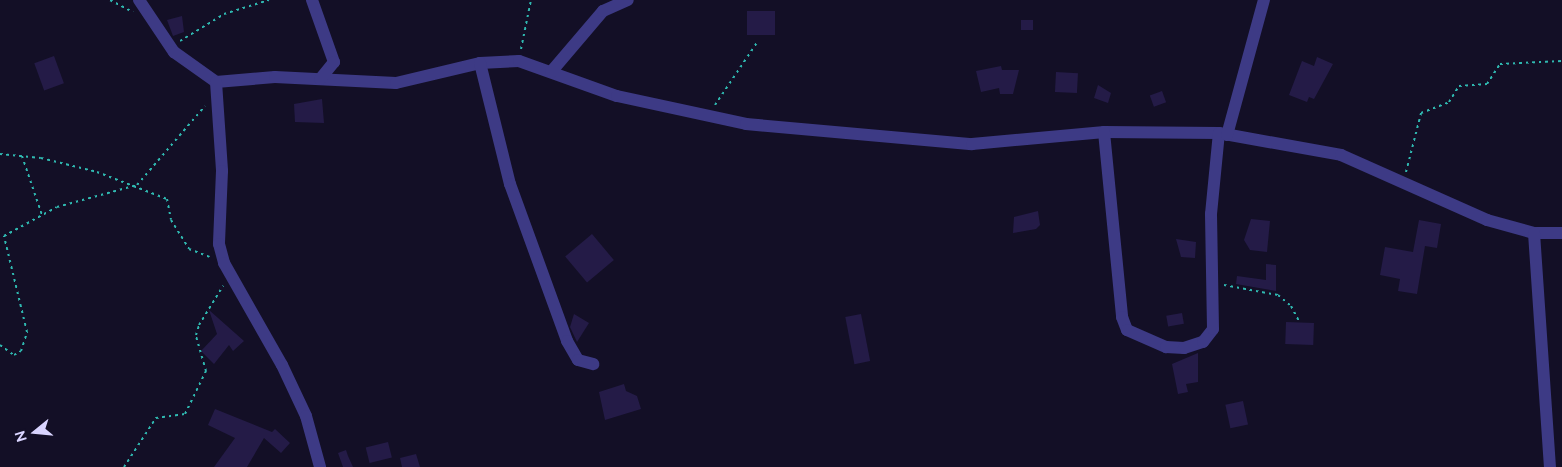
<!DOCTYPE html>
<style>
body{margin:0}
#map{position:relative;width:1562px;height:467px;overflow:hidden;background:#130f26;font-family:Raleway,sans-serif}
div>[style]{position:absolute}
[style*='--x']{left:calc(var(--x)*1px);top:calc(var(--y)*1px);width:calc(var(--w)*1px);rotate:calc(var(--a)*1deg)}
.building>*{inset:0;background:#241b47;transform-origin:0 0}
.path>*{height:2px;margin-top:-1px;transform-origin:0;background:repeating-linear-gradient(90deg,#2fb8b0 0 2.5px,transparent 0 6.5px)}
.minor>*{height:12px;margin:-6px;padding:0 6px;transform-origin:6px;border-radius:6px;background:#3d3a85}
span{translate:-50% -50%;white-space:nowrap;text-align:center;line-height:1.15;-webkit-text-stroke:4px #130f26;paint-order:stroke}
.north{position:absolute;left:10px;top:407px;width:50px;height:50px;-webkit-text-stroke:4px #130f26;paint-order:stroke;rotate:253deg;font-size:14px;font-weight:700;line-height:20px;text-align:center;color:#d9d4ff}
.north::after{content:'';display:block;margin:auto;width:18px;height:22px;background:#d9d4ff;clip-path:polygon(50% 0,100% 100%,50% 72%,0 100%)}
</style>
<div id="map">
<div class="building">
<i style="left:747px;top:11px;width:28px;height:24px"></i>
<i style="clip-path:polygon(182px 16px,184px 32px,173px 36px,167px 20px)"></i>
<i style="left:1021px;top:20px;width:12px;height:10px"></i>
<i style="left:54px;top:56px;width:29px;height:21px;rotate:70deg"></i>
<i style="clip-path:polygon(1317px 57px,1333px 64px,1314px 99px,1309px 97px,1307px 102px,1289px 95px,1302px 61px,1314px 66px)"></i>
<i style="clip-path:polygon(1001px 66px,1002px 70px,1019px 70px,1013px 94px,1000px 94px,999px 88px,981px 92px,976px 71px)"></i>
<i style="left:1056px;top:72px;width:22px;height:20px;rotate:3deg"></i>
<i style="clip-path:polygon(1098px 85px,1111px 93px,1108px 103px,1094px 98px)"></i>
<i style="left:1162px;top:91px;width:12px;height:13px;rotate:70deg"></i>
<i style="clip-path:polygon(322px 99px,324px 123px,295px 122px,294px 104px)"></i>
<i style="clip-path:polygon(1038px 211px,1040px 225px,1036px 229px,1013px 233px,1014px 217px)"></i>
<i style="clip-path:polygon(1251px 219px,1270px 221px,1267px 252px,1250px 250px,1244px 240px)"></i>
<i style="clip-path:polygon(1419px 220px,1441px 224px,1437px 248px,1425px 246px,1417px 294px,1398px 291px,1400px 279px,1380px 275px,1385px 247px,1413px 252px)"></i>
<i style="left:592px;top:234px;width:34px;height:35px;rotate:50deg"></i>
<i style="clip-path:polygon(1176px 239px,1196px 242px,1195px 258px,1181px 257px)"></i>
<i style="clip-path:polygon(1266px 264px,1276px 265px,1276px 291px,1236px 284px,1237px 276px,1266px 280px)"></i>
<i style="clip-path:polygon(209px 310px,244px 341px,233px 351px,229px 345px,214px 364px,201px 351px,217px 334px)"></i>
<i style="left:1182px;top:313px;width:11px;height:16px;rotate:80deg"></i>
<i style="clip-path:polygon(574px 314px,589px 323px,577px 342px,570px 327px)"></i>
<i style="left:861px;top:314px;width:48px;height:16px;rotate:79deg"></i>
<i style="left:1286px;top:322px;width:28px;height:22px;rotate:2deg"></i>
<i style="clip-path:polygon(1198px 353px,1198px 382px,1186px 384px,1188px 392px,1178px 394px,1172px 364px)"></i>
<i style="clip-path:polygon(624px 384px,626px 391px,637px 396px,641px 409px,605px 420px,599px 392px)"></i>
<i style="left:1243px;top:401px;width:24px;height:18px;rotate:78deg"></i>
<i style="clip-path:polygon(215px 409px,272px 432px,275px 429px,290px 443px,281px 453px,264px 438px,247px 467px,214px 467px,235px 438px,208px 425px)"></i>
<i style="left:388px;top:442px;width:16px;height:23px;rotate:76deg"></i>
<i style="clip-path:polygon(346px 450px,348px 456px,353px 467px,343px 467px,338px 453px)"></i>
<i style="clip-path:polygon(416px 454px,420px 467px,402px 467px,400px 458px)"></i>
</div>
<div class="path">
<i style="--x:110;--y:0;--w:26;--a:28"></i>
<i style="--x:180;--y:41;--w:52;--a:-31.5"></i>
<i style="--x:224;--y:14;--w:47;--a:-17.3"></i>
<i style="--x:521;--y:49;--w:50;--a:-78.5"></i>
<i style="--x:715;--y:105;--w:77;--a:-56.1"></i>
<i style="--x:0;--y:154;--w:41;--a:5.6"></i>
<i style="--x:41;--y:158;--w:58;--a:14"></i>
<i style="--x:97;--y:172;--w:75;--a:21.1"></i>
<i style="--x:167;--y:199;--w:21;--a:79"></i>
<i style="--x:171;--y:220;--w:34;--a:58"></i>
<i style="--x:189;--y:249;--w:22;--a:21"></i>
<i style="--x:22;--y:156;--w:62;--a:71.3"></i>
<i style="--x:1406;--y:172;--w:61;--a:-75.7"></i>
<i style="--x:1421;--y:113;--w:30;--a:-21"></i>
<i style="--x:1449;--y:102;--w:19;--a:-58"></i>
<i style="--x:1459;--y:86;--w:28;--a:-4"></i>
<i style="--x:1487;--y:84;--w:24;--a:-57"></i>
<i style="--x:1500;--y:64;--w:62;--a:-2.8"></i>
<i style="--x:1224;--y:285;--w:55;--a:10.5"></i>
<i style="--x:1278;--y:295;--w:17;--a:40"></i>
<i style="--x:1291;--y:306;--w:17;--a:62"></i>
<i style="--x:0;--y:345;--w:17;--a:36"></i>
<i style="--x:14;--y:355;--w:8;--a:-30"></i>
<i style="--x:21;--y:351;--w:20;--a:-72"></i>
<i style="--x:27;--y:332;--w:99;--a:-103.5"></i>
<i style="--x:4;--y:236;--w:60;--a:-28.7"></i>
<i style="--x:57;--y:207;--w:83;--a:-15.4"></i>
<i style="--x:137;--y:185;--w:104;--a:-49.3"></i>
<i style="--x:124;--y:467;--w:59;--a:-56.9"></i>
<i style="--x:156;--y:418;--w:29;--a:-8"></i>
<i style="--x:185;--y:414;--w:48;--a:-64"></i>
<i style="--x:206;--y:371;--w:37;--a:-106"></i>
<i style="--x:196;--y:335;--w:10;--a:-73"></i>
<i style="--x:199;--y:325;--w:46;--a:-58.4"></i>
</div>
<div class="minor">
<i style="--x:139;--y:0;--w:63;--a:56.1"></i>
<i style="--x:174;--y:52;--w:52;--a:35.5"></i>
<i style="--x:216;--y:82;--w:59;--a:-4.8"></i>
<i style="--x:275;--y:77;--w:121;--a:2.8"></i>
<i style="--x:396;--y:83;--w:86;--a:-13.4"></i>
<i style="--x:480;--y:63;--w:39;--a:-3"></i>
<i style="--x:519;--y:61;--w:104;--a:19.7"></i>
<i style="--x:617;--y:96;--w:132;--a:12.2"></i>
<i style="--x:746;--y:124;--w:227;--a:5.1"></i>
<i style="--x:972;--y:144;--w:133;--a:-5.2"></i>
<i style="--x:1104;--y:132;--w:115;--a:0.5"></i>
<i style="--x:1219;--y:133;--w:124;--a:10.2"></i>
<i style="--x:1341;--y:155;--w:160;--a:24"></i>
<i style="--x:1487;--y:220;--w:49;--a:15.5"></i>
<i style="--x:1534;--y:233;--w:28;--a:0"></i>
<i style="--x:312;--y:0;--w:66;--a:70.5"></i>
<i style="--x:334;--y:62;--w:22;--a:129"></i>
<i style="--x:480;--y:63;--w:125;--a:76.1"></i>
<i style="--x:510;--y:184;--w:167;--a:70"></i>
<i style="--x:567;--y:341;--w:22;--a:60"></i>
<i style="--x:578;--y:360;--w:16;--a:15"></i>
<i style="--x:551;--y:72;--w:80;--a:-49.6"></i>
<i style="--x:603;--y:11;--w:27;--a:-24"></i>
<i style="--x:216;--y:82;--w:89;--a:86.1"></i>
<i style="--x:222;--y:171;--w:73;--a:92.4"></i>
<i style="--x:219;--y:244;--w:20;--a:75"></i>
<i style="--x:224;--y:263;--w:117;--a:60.4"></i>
<i style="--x:282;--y:365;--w:56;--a:64.8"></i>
<i style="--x:306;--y:416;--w:53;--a:74.6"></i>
<i style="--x:1104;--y:132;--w:186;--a:84.4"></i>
<i style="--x:1122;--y:317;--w:14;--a:69"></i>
<i style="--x:1127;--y:330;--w:43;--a:23.6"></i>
<i style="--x:1166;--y:347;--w:18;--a:3"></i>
<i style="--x:1184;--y:348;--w:20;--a:-18"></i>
<i style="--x:1203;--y:342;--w:16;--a:-52"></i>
<i style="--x:1213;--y:329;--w:115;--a:-91"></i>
<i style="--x:1211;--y:214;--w:81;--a:-84.4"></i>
<i style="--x:1227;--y:135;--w:140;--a:-74.7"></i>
<i style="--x:1534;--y:233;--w:235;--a:86.1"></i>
</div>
<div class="north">N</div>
</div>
